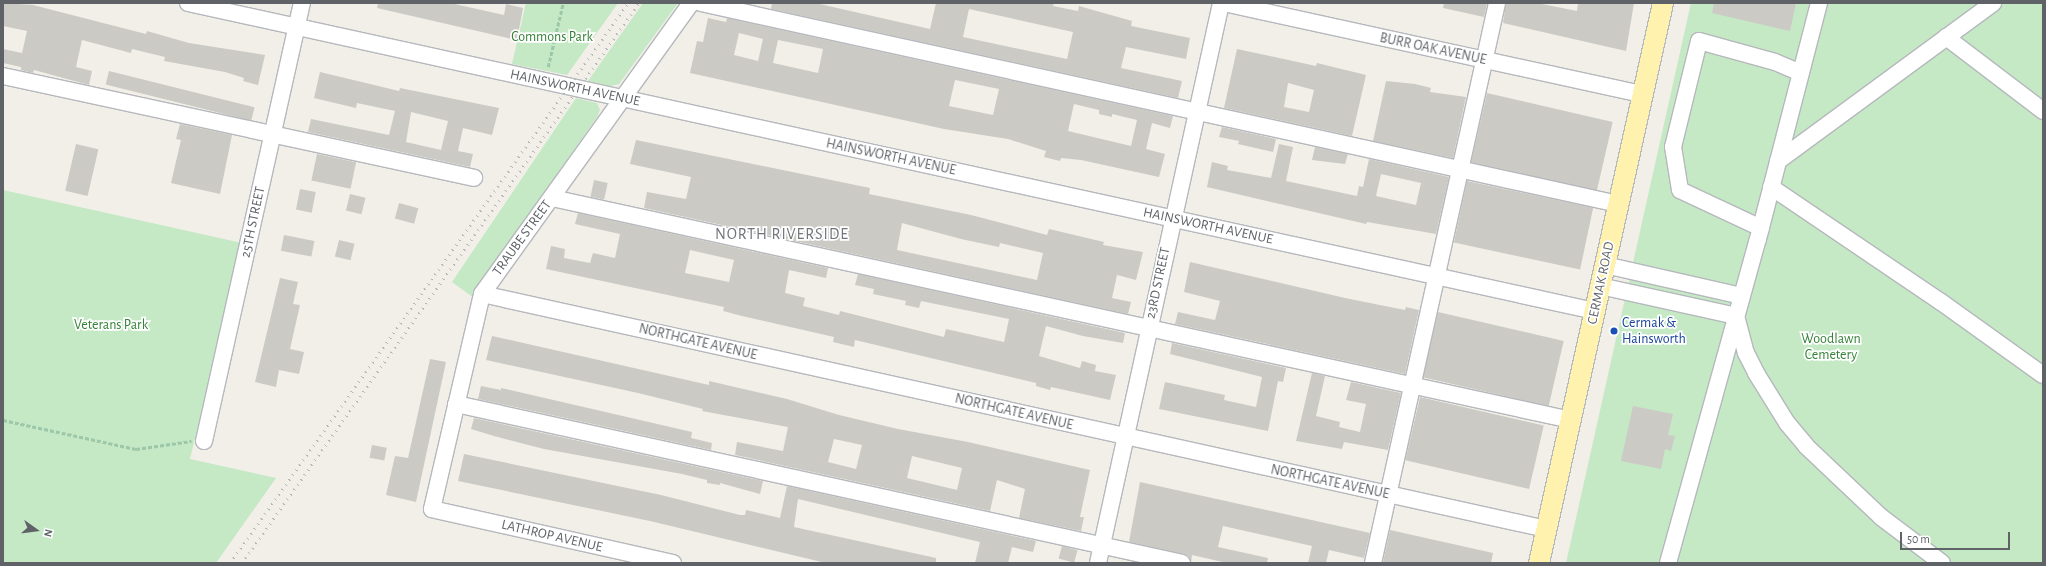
<!DOCTYPE html>
<style>
body{margin:0}
#map{position:relative;width:2046px;height:566px;overflow:hidden;background:#f1efe8;font-family:"Alegreya Sans",sans-serif}
div>[style]{position:absolute}
[style*='--x']{left:calc(var(--x)*1px);top:calc(var(--y)*1px);width:calc(var(--w)*1px);rotate:calc(var(--a)*1deg)}
.green>*{inset:0;background:#c5e8c5}
.building>*{inset:0;background:#cccac5;transform-origin:0 0}
.path>*{height:2.5px;margin-top:-1.25px;transform-origin:0;background:repeating-linear-gradient(90deg,#9cc7a9 0 4px,transparent 0 6px)}
.roads{filter:drop-shadow(1px 0 #b5b8bc) drop-shadow(-1px 0 #b5b8bc) drop-shadow(0 1px #b5b8bc) drop-shadow(0 -1px #b5b8bc)}
.minor>*{height:16px;margin:-8px;padding:0 8px;transform-origin:8px;border-radius:8px;background:#fff}
.major>*{height:20px;margin:-10px;padding:0 10px;transform-origin:10px;border-radius:10px;background:#fff2af}
.rail>*{height:3px;margin-top:-1.5px;transform-origin:0;background:repeating-linear-gradient(90deg,#b6b7b8 0 1px,transparent 0 6px)}
.dots>*{width:11px;height:11px;translate:-50% -50%;box-sizing:border-box;border:2px solid #fff;border-radius:50%}
span{translate:-50% -50%;white-space:nowrap;text-align:center;line-height:1.15;-webkit-text-stroke:3.5px #fff;paint-order:stroke}
.park-label{font-size:14px;color:#348238}
.street-label{font-size:14px;color:#5f6368}
.transit-label{font-size:14px;color:#164399}
.left{translate:0 -50%;text-align:left}
.quarter-label{font-size:16px;color:#70757a;letter-spacing:1px}
.frame{position:absolute;inset:0;border:4px solid #5f6368;pointer-events:none}
.north{position:absolute;left:16px;top:510px;width:40px;height:40px;-webkit-text-stroke:3px #fff;paint-order:stroke;rotate:104deg;font-size:11px;font-weight:700;line-height:16px;text-align:center;color:#5f6368}
.north::after{content:'';display:block;margin:auto;width:14px;height:18px;background:#5f6368;clip-path:polygon(50% 0,100% 100%,50% 72%,0 100%)}
.scale{position:absolute;left:1900px;top:532px;width:110px;height:18px;box-sizing:border-box;border:2px solid #5f6368;border-top:0;padding-left:5px;font-size:12px;line-height:14px;white-space:nowrap;color:#5f6368;-webkit-text-stroke:3px #fff;paint-order:stroke}
</style>
<div id="map">
<div class="green">
<i style="clip-path:polygon(526px 3px,618px 3px,567px 75px,512px 64px)"></i>
<i style="clip-path:polygon(643px 3px,678px 3px,619px 84px,610px 86px,588px 81px)"></i>
<i style="clip-path:polygon(1691px 3px,2043px 3px,2043px 563px,1566px 563px)"></i>
<i style="clip-path:polygon(576px 98px,597px 103px,600px 110px,597px 117px,475px 290px,474px 298px,452px 282px)"></i>
<i style="clip-path:polygon(3px 190px,242px 243px,190px 459px,276px 478px,216px 563px,3px 563px)"></i>
</div>
<div class="building">
<i style="clip-path:polygon(3px 3px,33px 5px,146px 34px,147px 31px,189px 43px,265px 55px,258px 85px,243px 81px,244px 78px,225px 72px,164px 61px,165px 57px,132px 49px,131px 53px,82px 40px,76px 67px,92px 71px,89px 85px,34px 70px,33px 73px,21px 70px,21px 67px,3px 63px,3px 49px,22px 53px,27px 31px,3px 26px)"></i>
<i style="clip-path:polygon(378px 3px,450px 3px,504px 15px,506px 4px,523px 8px,517px 40px,377px 8px)"></i>
<i style="clip-path:polygon(evenodd,772px 3px,815px 3px,930px 29px,936px 3px,1054px 3px,1053px 6px,1078px 11px,1079px 6px,1132px 21px,1131px 26px,1190px 38px,1186px 59px,1126px 47px,1121px 68px,1182px 81px,1178px 98px,771px 9px,772px 3px,969px 9px,1073px 32px,1067px 59px,963px 37px,969px 9px)"></i>
<i style="clip-path:polygon(1444px 3px,1487px 3px,1484px 17px,1443px 8px)"></i>
<i style="clip-path:polygon(1506px 3px,1537px 3px,1577px 11px,1578px 3px,1634px 3px,1626px 51px,1503px 23px)"></i>
<i style="clip-path:polygon(1714px 3px,1796px 3px,1790px 31px,1712px 13px)"></i>
<i style="clip-path:polygon(evenodd,708px 18px,726px 22px,727px 18px,1173px 116px,1170px 128px,1152px 123px,1146px 149px,1165px 154px,1159px 177px,1081px 160px,1061px 158px,1060px 161px,1044px 157px,1046px 151px,1008px 139px,944px 129px,690px 73px,697px 41px,703px 42px,708px 18px,739px 33px,763px 39px,758px 61px,734px 55px,739px 33px,708px 18px,778px 40px,823px 49px,818px 73px,773px 63px,778px 40px,708px 18px,955px 80px,999px 89px,993px 115px,949px 106px,955px 80px,708px 18px,1074px 104px,1099px 110px,1099px 114px,1112px 117px,1112px 114px,1137px 120px,1131px 146px,1068px 131px,1074px 104px)"></i>
<i style="clip-path:polygon(evenodd,1237px 49px,1316px 66px,1317px 63px,1366px 75px,1352px 136px,1224px 108px,1237px 49px,1288px 83px,1314px 90px,1309px 112px,1284px 107px,1288px 83px)"></i>
<i style="left:109px;top:71px;width:150px;height:14px;rotate:14deg"></i>
<i style="clip-path:polygon(evenodd,320px 72px,399px 91px,400px 88px,499px 108px,492px 135px,463px 128px,458px 151px,473px 154px,470px 167px,308px 132px,311px 119px,389px 135px,395px 111px,357px 103px,356px 108px,314px 98px,320px 72px,411px 112px,448px 121px,441px 150px,406px 142px,411px 112px)"></i>
<i style="clip-path:polygon(1386px 81px,1415px 84px,1431px 88px,1430px 92px,1466px 97px,1453px 158px,1373px 141px)"></i>
<i style="left:1487px;top:93px;width:129px;height:71px;rotate:13deg"></i>
<i style="clip-path:polygon(180px 124px,232px 135px,220px 194px,171px 183px,181px 140px,176px 139px)"></i>
<i style="clip-path:polygon(1222px 127px,1276px 139px,1273px 152px,1238px 144px,1239px 141px,1219px 137px)"></i>
<i style="clip-path:polygon(evenodd,636px 140px,870px 188px,869px 194px,971px 215px,1047px 235px,1049px 229px,1104px 242px,1103px 245px,1143px 252px,1136px 280px,1117px 275px,1112px 298px,1131px 302px,1128px 314px,644px 208px,647px 192px,686px 199px,691px 177px,630px 164px,636px 140px,902px 223px,961px 239px,999px 247px,1000px 243px,1043px 253px,1037px 280px,897px 250px,902px 223px)"></i>
<i style="left:76px;top:144px;width:23px;height:48px;rotate:13deg"></i>
<i style="clip-path:polygon(evenodd,1279px 144px,1293px 147px,1286px 181px,1357px 196px,1359px 186px,1363px 187px,1369px 159px,1449px 177px,1436px 234px,1367px 222px,1366px 224px,1207px 187px,1212px 162px,1228px 166px,1227px 170px,1271px 178px,1279px 144px,1381px 174px,1421px 183px,1416px 205px,1376px 196px,1381px 174px)"></i>
<i style="clip-path:polygon(1315px 147px,1348px 154px,1345px 164px,1312px 160px)"></i>
<i style="left:317px;top:154px;width:40px;height:27px;rotate:12deg"></i>
<i style="left:594px;top:180px;width:14px;height:17px;rotate:12deg"></i>
<i style="left:1467px;top:181px;width:129px;height:63px;rotate:12deg"></i>
<i style="left:300px;top:189px;width:16px;height:21px;rotate:11deg"></i>
<i style="left:350px;top:194px;width:16px;height:17px;rotate:14deg"></i>
<i style="left:399px;top:203px;width:20px;height:16px;rotate:15deg"></i>
<i style="clip-path:polygon(evenodd,578px 213px,828px 268px,826px 278px,789px 270px,785px 293px,805px 298px,803px 306px,839px 315px,840px 311px,944px 337px,946px 329px,1004px 342px,1009px 319px,921px 301px,919px 308px,905px 305px,906px 301px,873px 294px,874px 289px,855px 285px,858px 274px,1125px 333px,1123px 343px,1083px 336px,1046px 326px,1039px 356px,1080px 368px,1082px 361px,1096px 365px,1095px 371px,1116px 375px,1110px 400px,1051px 387px,1050px 390px,1036px 386px,1036px 383px,855px 340px,854px 347px,833px 342px,834px 337px,742px 316px,723px 311px,724px 307px,546px 269px,551px 246px,565px 249px,564px 258px,590px 263px,593px 253px,615px 258px,620px 234px,575px 224px,578px 213px,690px 250px,734px 260px,729px 282px,685px 273px,690px 250px)"></i>
<i style="left:284px;top:235px;width:31px;height:16px;rotate:11deg"></i>
<i style="left:339px;top:240px;width:16px;height:17px;rotate:14deg"></i>
<i style="clip-path:polygon(1190px 262px,1345px 298px,1405px 310px,1406px 307px,1419px 310px,1405px 374px,1175px 324px,1178px 312px,1215px 320px,1220px 301px,1184px 292px)"></i>
<i style="clip-path:polygon(280px 278px,298px 282px,293px 304px,300px 305px,290px 349px,304px 352px,299px 374px,279px 370px,276px 387px,255px 382px)"></i>
<i style="left:1438px;top:312px;width:129px;height:67px;rotate:13deg"></i>
<i style="clip-path:polygon(evenodd,492px 336px,709px 385px,709px 381px,787px 399px,839px 415px,898px 429px,968px 442px,1090px 470px,1080px 517px,1084px 517px,1081px 531px,1019px 518px,1025px 489px,997px 480px,990px 511px,735px 455px,737px 442px,783px 451px,788px 427px,702px 411px,703px 409px,638px 393px,486px 360px,492px 336px,834px 439px,862px 445px,856px 469px,828px 462px,834px 439px,492px 336px,912px 456px,962px 468px,957px 490px,907px 478px,912px 456px)"></i>
<i style="clip-path:polygon(1172px 343px,1286px 368px,1283px 382px,1278px 381px,1268px 431px,1159px 409px,1165px 382px,1225px 395px,1224px 400px,1256px 407px,1262px 377px,1170px 354px)"></i>
<i style="clip-path:polygon(430px 359px,446px 362px,416px 502px,386px 495px,395px 456px,408px 458px)"></i>
<i style="clip-path:polygon(1312px 373px,1325px 376px,1316px 416px,1340px 422px,1339px 427px,1360px 432px,1366px 404px,1346px 400px,1351px 382px,1401px 393px,1388px 450px,1344px 442px,1342px 449px,1296px 441px)"></i>
<i style="clip-path:polygon(481px 386px,501px 390px,501px 388px,692px 432px,691px 438px,712px 443px,711px 450px,478px 399px)"></i>
<i style="left:1420px;top:397px;width:127px;height:65px;rotate:13deg"></i>
<i style="clip-path:polygon(1633px 406px,1673px 414px,1668px 435px,1675px 436px,1671px 451px,1665px 449px,1661px 469px,1621px 461px)"></i>
<i style="clip-path:polygon(474px 418px,763px 481px,760px 494px,720px 483px,720px 485px,707px 483px,707px 480px,682px 474px,544px 449px,494px 436px,471px 429px)"></i>
<i style="left:372px;top:445px;width:15px;height:13px;rotate:11deg"></i>
<i style="clip-path:polygon(464px 454px,661px 495px,740px 515px,745px 515px,746px 510px,780px 518px,787px 486px,1036px 541px,1033px 552px,1012px 547px,1008px 563px,975px 563px,980px 542px,798px 499px,794px 527px,936px 558px,936px 563px,826px 563px,650px 521px,458px 481px)"></i>
<i style="clip-path:polygon(1140px 482px,1370px 533px,1364px 558px,1329px 550px,1326px 563px,1308px 563px,1312px 546px,1223px 526px,1218px 547px,1268px 558px,1267px 563px,1227px 563px,1192px 555px,1191px 563px,1189px 556px,1184px 554px,1129px 542px)"></i>
<i style="clip-path:polygon(1390px 530px,1493px 553px,1491px 563px,1383px 562px)"></i>
<i style="left:1062px;top:546px;width:16px;height:13px;rotate:15deg"></i>
</div>
<div class="path">
<i style="--x:548;--y:67;--w:66;--a:-76.8"></i>
<i style="--x:3;--y:420;--w:136;--a:12.3"></i>
<i style="--x:136;--y:449;--w:56;--a:-8.3"></i>
</div>
<div class="roads">
<div class="minor">
<i style="--x:188;--y:3;--w:1440;--a:12.35"></i>
<i style="--x:701;--y:3;--w:939;--a:12.36"></i>
<i style="--x:1224;--y:3;--w:429;--a:12.3"></i>
<i style="--x:1946;--y:37;--w:122;--a:37.3"></i>
<i style="--x:3;--y:76;--w:482;--a:12.2"></i>
<i style="--x:1778;--y:161;--w:267;--a:-36.3"></i>
<i style="--x:1771;--y:187;--w:205;--a:34.1"></i>
<i style="--x:1941;--y:302;--w:125;--a:35.6"></i>
<i style="--x:552;--y:198;--w:1043;--a:12.29"></i>
<i style="--x:1761;--y:228;--w:89;--a:-154.9"></i>
<i style="--x:1680;--y:190;--w:44;--a:-99.2"></i>
<i style="--x:1673;--y:147;--w:109;--a:-76.2"></i>
<i style="--x:1699;--y:41;--w:79;--a:15.4"></i>
<i style="--x:1775;--y:62;--w:28;--a:23"></i>
<i style="--x:1605;--y:265;--w:139;--a:12.8"></i>
<i style="--x:1600;--y:286;--w:139;--a:12.4"></i>
<i style="--x:1736;--y:316;--w:38;--a:75"></i>
<i style="--x:1746;--y:353;--w:22;--a:63"></i>
<i style="--x:1756;--y:373;--w:59;--a:58.2"></i>
<i style="--x:1787;--y:423;--w:30;--a:50"></i>
<i style="--x:1806;--y:446;--w:103;--a:43.4"></i>
<i style="--x:1881;--y:517;--w:76;--a:37"></i>
<i style="--x:482;--y:294;--w:1090;--a:12.45"></i>
<i style="--x:456;--y:404;--w:743;--a:12.35"></i>
<i style="--x:204;--y:441;--w:449;--a:-77.4"></i>
<i style="--x:673;--y:563;--w:247;--a:-167.4"></i>
<i style="--x:432;--y:509;--w:221;--a:-76.9"></i>
<i style="--x:482;--y:294;--w:358;--a:-54.3"></i>
<i style="--x:1098;--y:563;--w:573;--a:-77.61"></i>
<i style="--x:1373;--y:563;--w:574;--a:-77.51"></i>
<i style="--x:1668;--y:563;--w:336;--a:-74.5"></i>
<i style="--x:1758;--y:239;--w:244;--a:-75.5"></i>
</div>
<div class="major">
<i style="--x:1539;--y:563;--w:574;--a:-77.51"></i>
</div>
</div>
<div class="rail">
<i style="--x:230;--y:563;--w:687;--a:-54.6"></i>
<i style="--x:242;--y:563;--w:686;--a:-54.67"></i>
</div>
<div class="dots">
<i style="left:1614px;top:331px;background:#1a4fb4"></i>
</div>
<div class="park-label">
<span style="left:552px;top:37px">Commons Park</span>
<span style="left:111px;top:325px">Veterans Park</span>
<span style="left:1831px;top:347px">Woodlawn<br>Cemetery</span>
</div>
<div class="street-label">
<span style="left:1433px;top:49px;rotate:12deg">BURR OAK AVENUE</span>
<span style="left:575px;top:88px;rotate:12deg">HAINSWORTH AVENUE</span>
<span style="left:891px;top:157px;rotate:12deg">HAINSWORTH AVENUE</span>
<span style="left:253px;top:222px;rotate:-78deg">25TH STREET</span>
<span style="left:1208px;top:226px;rotate:12deg">HAINSWORTH AVENUE</span>
<span style="left:522px;top:238px;rotate:-54deg">TRAUBE STREET</span>
<span style="left:1158px;top:283px;rotate:-78deg">23RD STREET</span>
<span style="left:1601px;top:283px;rotate:-78deg">CERMAK ROAD</span>
<span style="left:698px;top:342px;rotate:13deg">NORTHGATE AVENUE</span>
<span style="left:1014px;top:412px;rotate:13deg">NORTHGATE AVENUE</span>
<span style="left:1330px;top:482px;rotate:12deg">NORTHGATE AVENUE</span>
<span style="left:552px;top:536px;rotate:13deg">LATHROP AVENUE</span>
</div>
<div class="transit-label">
<span class="left" style="left:1622px;top:331px">Cermak &amp;<br>Hainsworth</span>
</div>
<div class="quarter-label">
<span style="left:782px;top:234px">NORTH RIVERSIDE</span>
</div>
<div class="frame"></div>
<div class="north">N</div>
<div class="scale">50 m</div>
</div>
